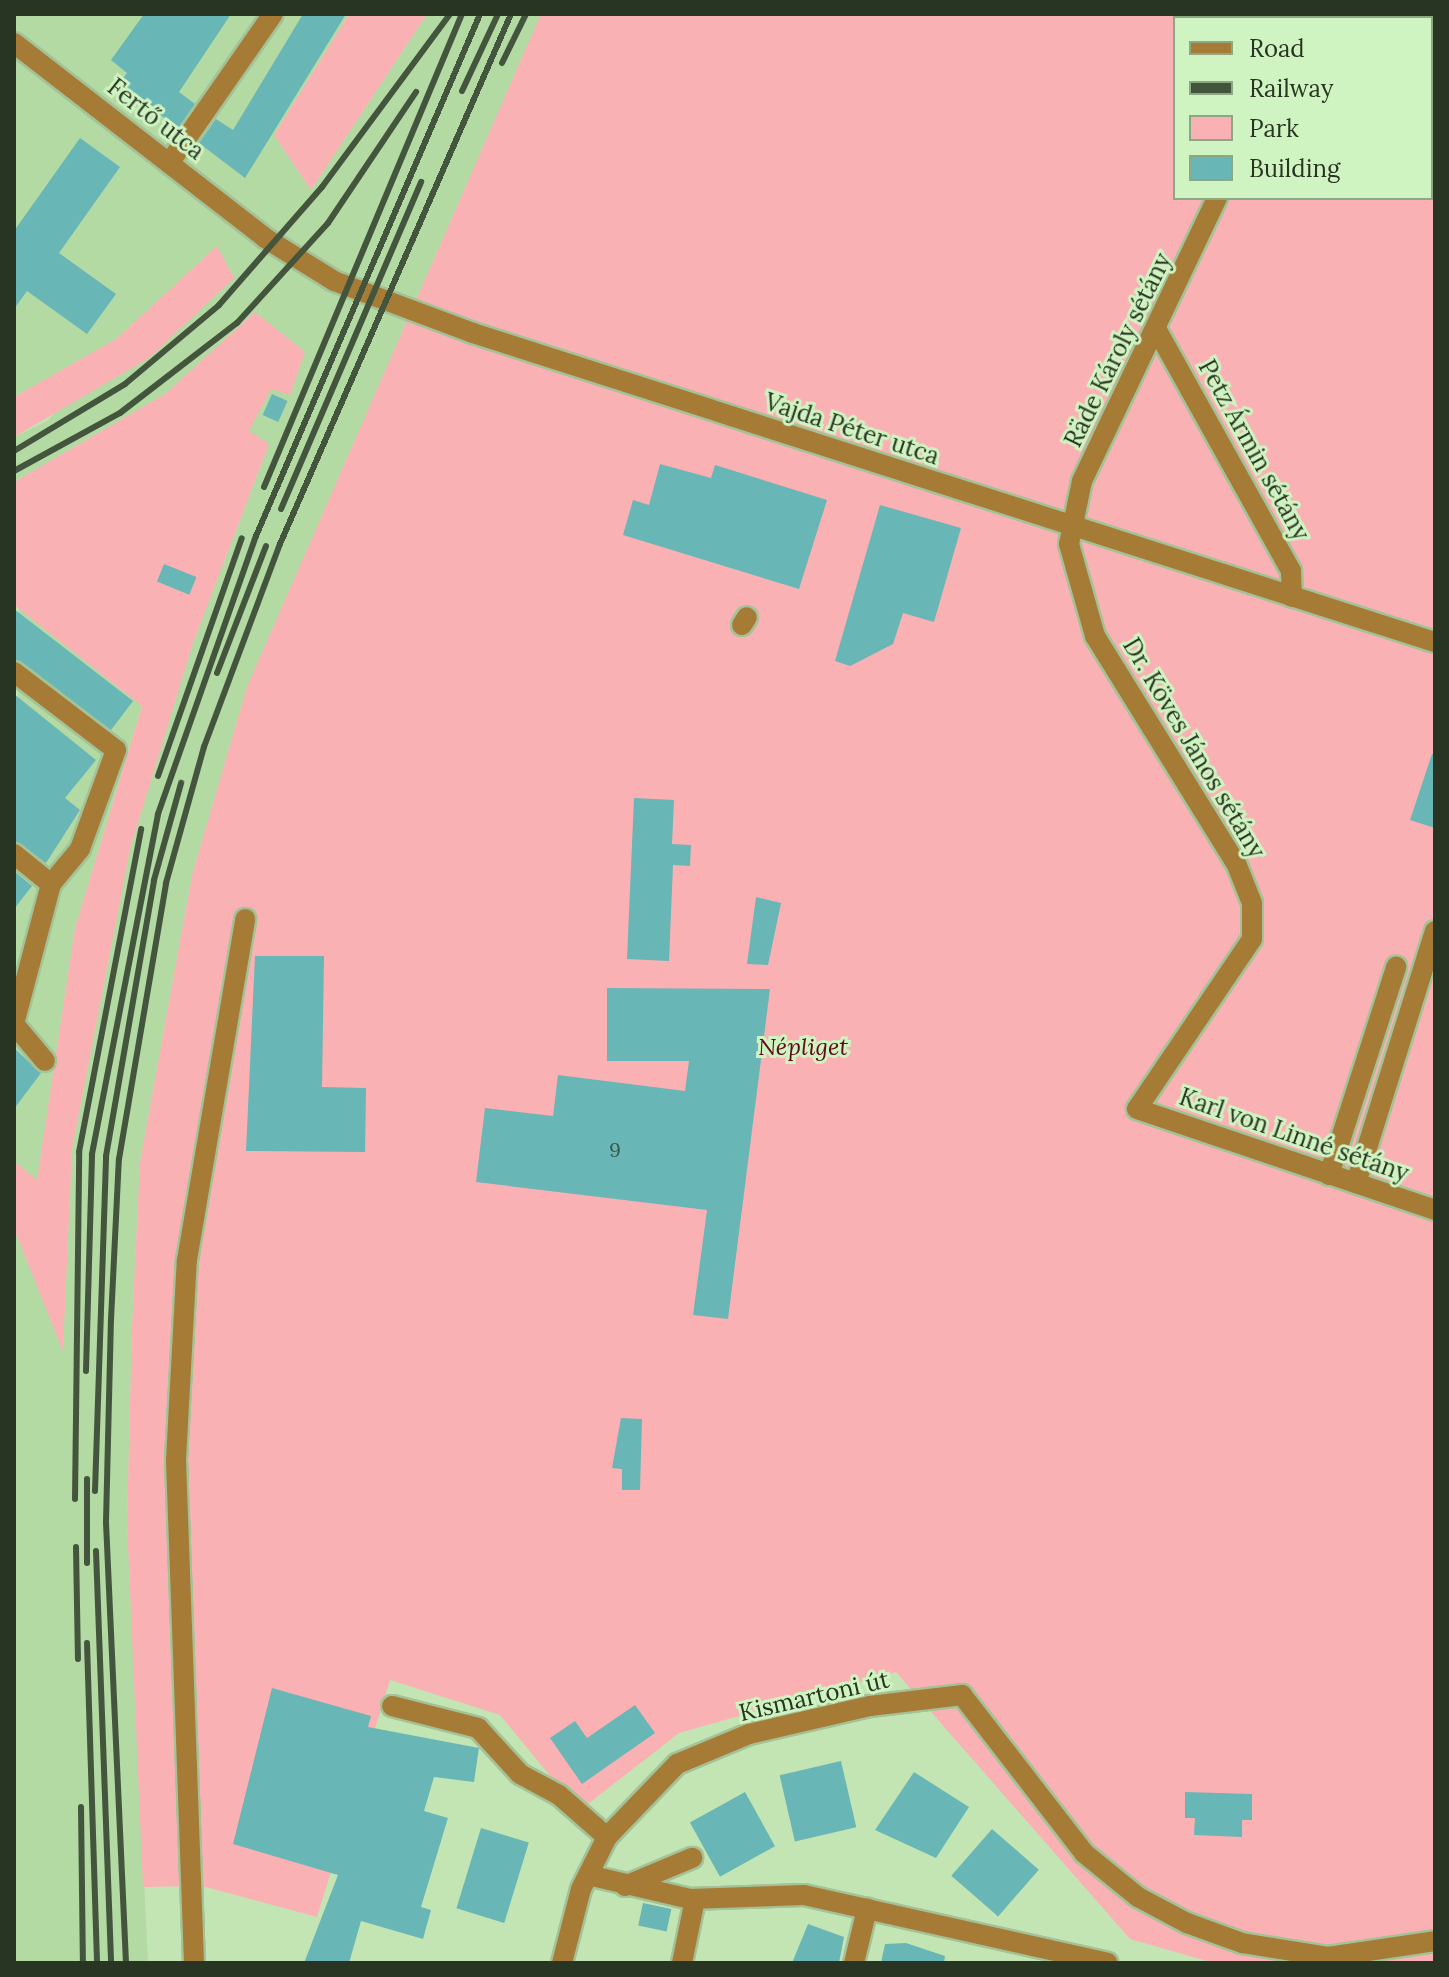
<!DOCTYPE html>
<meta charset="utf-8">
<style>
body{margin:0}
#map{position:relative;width:1449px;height:1977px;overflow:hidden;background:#c3e5b4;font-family:Lora,serif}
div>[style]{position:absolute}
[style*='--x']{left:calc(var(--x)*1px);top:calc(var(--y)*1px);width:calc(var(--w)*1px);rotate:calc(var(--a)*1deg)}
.built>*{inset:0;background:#b3daa3}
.green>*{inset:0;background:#fab1b4}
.building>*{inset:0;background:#69b6b6;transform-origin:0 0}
.roads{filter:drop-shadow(2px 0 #a4c297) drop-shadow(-2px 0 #a4c297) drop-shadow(0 2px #a4c297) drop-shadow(0 -2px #a4c297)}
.minor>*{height:20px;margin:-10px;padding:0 10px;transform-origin:10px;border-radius:10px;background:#a67b36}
.rail>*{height:6px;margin:-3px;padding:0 3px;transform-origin:3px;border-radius:3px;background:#44553d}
span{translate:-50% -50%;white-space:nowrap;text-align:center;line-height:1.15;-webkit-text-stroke:6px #cff3c1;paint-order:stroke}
.number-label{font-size:20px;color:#385547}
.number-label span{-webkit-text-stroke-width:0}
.street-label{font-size:24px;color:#283522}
.park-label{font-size:24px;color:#600a1c;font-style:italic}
.frame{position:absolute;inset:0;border:16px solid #283522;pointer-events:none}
.legend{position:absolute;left:1173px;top:16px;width:260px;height:184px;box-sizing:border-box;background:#cff3c1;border:2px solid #8ca781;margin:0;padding:10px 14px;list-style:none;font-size:24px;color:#283522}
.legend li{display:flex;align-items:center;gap:16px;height:40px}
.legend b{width:40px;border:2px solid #8ca781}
</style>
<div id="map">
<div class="built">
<i style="clip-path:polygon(14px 14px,349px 14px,274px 135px,311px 190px,427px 14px,541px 14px,247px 687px,192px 875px,140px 1162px,132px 1326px,127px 1523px,148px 1963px,14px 1963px,14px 1229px,63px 1348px,72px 1149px,130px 849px,193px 643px,269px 444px,248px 432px,271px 388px,290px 394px,255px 312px,165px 394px,14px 482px,14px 437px,47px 421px,217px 246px,116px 339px,14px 397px)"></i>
<i style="clip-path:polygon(19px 603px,142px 705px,75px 928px,37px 1181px,14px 1161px)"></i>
</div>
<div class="green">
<i style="clip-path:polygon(349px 14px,427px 14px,311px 190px,274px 135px)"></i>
<i style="clip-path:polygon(evenodd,541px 14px,1435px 14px,1435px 1963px,1214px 1963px,1130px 1939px,896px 1672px,679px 1733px,579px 1811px,500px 1715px,390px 1680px,317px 1917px,202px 1886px,143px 1887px,127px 1523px,132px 1326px,140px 1162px,192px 875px,247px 687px,541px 14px,1175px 18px,1431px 18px,1431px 198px,1175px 198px,1175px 18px)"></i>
<i style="clip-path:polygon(217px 246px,234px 278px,149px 358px,14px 437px,14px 397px,116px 339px)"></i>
<i style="clip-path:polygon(255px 312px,305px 352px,290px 395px,271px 389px,249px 431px,269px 444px,193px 643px,130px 849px,72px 1149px,63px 1351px,14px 1229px,14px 1161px,37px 1180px,75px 928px,142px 706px,14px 605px,14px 482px,165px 394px)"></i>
</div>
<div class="building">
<i style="clip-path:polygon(144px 14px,231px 14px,179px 92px,195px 104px,178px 128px,119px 84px,127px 73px,111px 60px)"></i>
<i style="clip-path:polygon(303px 14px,346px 14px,245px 178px,199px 143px,216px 119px,233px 130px)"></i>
<i style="clip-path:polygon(80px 138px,120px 167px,59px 253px,116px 294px,87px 334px,27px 291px,14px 309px,14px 231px)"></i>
<i style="left:272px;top:394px;width:17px;height:23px;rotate:24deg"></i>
<i style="clip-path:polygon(660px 464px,711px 478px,715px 465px,827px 500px,799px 589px,623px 535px,633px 500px,649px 505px)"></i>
<i style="clip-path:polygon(880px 505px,961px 528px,934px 622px,903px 613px,893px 644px,850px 666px,835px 661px)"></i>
<i style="left:164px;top:564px;width:35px;height:19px;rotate:22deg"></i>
<i style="clip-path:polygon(14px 609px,133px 701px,111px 730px,14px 659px)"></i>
<i style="clip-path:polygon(14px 694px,96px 760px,65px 798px,80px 810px,46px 863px,14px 841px)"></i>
<i style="clip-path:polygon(1432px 754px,1435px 754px,1435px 828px,1410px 820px)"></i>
<i style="clip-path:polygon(634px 798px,674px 800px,672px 844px,691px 845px,690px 866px,673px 865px,669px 961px,627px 959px)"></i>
<i style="clip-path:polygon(14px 871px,32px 886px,14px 909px)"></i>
<i style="clip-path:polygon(756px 897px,781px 903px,768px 965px,747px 964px)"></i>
<i style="clip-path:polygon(255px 956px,324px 956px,322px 1087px,366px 1088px,365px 1152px,246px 1151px)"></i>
<i style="clip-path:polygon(607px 988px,770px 989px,728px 1319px,693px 1315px,707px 1210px,476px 1182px,485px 1108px,553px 1116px,558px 1075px,685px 1091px,689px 1061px,607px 1061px)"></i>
<i style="clip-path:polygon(14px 1048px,41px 1073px,14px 1109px)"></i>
<i style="clip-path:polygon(621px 1418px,642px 1419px,640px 1490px,622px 1490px,622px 1469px,612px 1468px)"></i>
<i style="clip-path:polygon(272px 1688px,371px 1716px,368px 1727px,479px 1748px,474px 1782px,434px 1777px,424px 1811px,448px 1818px,421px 1907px,431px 1910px,423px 1939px,361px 1921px,349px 1963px,304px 1963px,338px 1875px,233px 1844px)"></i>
<i style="clip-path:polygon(635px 1705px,655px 1733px,582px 1784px,550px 1738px,575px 1721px,587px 1738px)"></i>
<i style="left:841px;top:1761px;width:68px;height:63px;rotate:77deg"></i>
<i style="clip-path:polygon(914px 1772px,969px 1807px,936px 1858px,875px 1830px)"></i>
<i style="left:745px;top:1792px;width:62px;height:63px;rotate:61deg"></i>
<i style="clip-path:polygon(1185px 1792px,1252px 1794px,1252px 1820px,1242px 1820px,1242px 1837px,1194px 1835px,1195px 1818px,1185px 1818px)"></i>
<i style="left:481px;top:1828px;width:50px;height:84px;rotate:17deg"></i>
<i style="left:992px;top:1829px;width:62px;height:62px;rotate:41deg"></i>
<i style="left:643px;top:1903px;width:29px;height:23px;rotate:12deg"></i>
<i style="clip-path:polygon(808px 1924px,844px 1937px,839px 1963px,792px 1963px)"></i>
<i style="clip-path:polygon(906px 1943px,945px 1956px,944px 1963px,881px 1963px,885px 1944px)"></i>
</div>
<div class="roads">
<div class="minor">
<i style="--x:1370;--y:14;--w:4;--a:76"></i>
<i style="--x:1286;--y:18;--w:4;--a:-63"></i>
<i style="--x:14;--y:43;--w:318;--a:37.8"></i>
<i style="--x:265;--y:238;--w:81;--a:31.9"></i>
<i style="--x:334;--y:281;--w:148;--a:20.5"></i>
<i style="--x:473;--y:333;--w:1010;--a:17.81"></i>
<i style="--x:170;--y:162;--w:180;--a:-55.2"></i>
<i style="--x:1431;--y:167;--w:10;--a:66"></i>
<i style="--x:1217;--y:198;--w:314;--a:115.5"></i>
<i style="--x:1082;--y:481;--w:64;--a:101.7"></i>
<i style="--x:1069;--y:544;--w:96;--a:74.2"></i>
<i style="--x:1095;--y:636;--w:267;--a:58.2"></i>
<i style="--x:1236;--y:863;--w:43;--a:68.2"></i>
<i style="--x:1252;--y:903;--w:36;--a:90"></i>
<i style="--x:1252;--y:939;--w:205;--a:124.1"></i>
<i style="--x:1137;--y:1109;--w:315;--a:18.7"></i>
<i style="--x:1158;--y:332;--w:274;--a:60.9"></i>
<i style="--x:1291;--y:571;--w:26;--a:88"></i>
<i style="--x:742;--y:625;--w:9;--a:-58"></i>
<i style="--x:14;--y:672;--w:128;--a:37.4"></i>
<i style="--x:116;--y:750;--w:105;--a:110"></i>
<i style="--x:80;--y:849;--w:45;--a:129.6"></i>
<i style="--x:51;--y:884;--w:145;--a:104.8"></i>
<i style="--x:14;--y:854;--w:48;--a:39"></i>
<i style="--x:14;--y:1024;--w:48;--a:50"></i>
<i style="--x:1329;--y:1175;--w:219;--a:-72.1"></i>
<i style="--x:1356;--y:1183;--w:264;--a:-72.6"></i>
<i style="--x:392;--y:1706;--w:89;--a:14.3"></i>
<i style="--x:478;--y:1728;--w:62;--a:47.6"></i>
<i style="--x:520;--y:1774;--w:44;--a:28.3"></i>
<i style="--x:559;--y:1795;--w:64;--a:41.2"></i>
<i style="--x:588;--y:1875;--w:105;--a:13.2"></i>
<i style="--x:690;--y:1899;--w:114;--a:-2"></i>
<i style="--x:804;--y:1895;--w:311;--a:12.6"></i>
<i style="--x:625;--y:1886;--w:73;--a:-22.7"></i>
<i style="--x:194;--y:1963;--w:503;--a:-92.05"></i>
<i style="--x:176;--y:1460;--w:200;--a:-86.9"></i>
<i style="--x:187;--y:1260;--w:346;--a:-80.3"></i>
<i style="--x:562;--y:1963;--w:76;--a:-75.6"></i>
<i style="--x:581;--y:1889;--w:58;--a:-63.4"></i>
<i style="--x:607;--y:1837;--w:101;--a:-46.2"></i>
<i style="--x:677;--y:1764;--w:78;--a:-22.6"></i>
<i style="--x:749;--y:1734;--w:124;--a:-13"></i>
<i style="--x:870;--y:1706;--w:93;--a:-6.8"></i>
<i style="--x:962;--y:1695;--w:200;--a:52.3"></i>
<i style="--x:1084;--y:1853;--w:70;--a:39.2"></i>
<i style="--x:1138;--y:1897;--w:55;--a:28"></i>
<i style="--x:1187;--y:1923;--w:59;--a:20"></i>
<i style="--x:1242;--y:1943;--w:87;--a:9.2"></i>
<i style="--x:1328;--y:1957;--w:108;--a:-8.5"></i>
<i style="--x:682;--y:1963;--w:65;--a:-78.5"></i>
<i style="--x:854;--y:1963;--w:56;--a:-76.5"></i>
</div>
</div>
<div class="rail">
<i style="--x:502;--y:63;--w:55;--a:-63.9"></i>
<i style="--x:462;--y:91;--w:85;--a:-64.9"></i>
<i style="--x:14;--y:451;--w:130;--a:-31.1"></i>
<i style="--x:125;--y:384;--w:123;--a:-40"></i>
<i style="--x:219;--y:305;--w:157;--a:-48.9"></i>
<i style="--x:322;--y:187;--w:215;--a:-53.5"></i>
<i style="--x:14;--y:471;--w:121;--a:-28.7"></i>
<i style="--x:120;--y:413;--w:148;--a:-37.6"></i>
<i style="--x:237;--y:323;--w:135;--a:-47.7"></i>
<i style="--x:328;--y:223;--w:158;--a:-56.1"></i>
<i style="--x:264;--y:487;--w:513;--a:-67.29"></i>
<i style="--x:281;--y:509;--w:356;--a:-66.8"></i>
<i style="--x:217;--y:673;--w:136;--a:-68.9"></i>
<i style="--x:158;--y:776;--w:252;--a:-70.6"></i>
<i style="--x:86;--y:1371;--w:217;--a:-88.4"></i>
<i style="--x:92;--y:1154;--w:346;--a:-79"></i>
<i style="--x:158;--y:814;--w:295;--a:-70.6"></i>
<i style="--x:256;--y:536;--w:568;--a:-66.77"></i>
<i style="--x:87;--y:1479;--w:84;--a:90"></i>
<i style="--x:95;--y:1491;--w:335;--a:-88.1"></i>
<i style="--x:106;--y:1156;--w:280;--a:-80.1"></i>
<i style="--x:154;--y:880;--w:101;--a:-74.4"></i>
<i style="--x:75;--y:1499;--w:347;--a:-89.3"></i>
<i style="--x:79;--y:1152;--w:329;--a:-79.1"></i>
<i style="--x:76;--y:1547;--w:112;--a:89"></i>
<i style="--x:96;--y:1551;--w:412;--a:87.9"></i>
<i style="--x:87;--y:1643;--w:320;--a:88.2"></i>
<i style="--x:81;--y:1807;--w:156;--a:89.3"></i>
<i style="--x:126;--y:1963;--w:441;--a:-92.6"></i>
<i style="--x:106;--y:1522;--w:202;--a:-88.6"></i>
<i style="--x:111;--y:1320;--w:161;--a:-87.2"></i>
<i style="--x:119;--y:1159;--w:280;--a:-80.3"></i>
<i style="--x:166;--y:883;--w:141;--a:-74.4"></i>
<i style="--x:204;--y:747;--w:217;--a:-69.5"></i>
<i style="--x:280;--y:544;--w:578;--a:-66.45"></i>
</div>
<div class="number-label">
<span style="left:615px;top:1149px">9</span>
</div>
<div class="street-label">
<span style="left:156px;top:119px;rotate:38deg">Fertő utca</span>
<span style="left:1118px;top:350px;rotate:-64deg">Räde Károly sétány</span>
<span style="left:852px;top:429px;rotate:18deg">Vajda Péter utca</span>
<span style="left:1254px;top:450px;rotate:61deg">Petz Ármin sétány</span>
<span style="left:1194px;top:748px;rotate:59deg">Dr. Köves János sétány</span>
<span style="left:1294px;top:1135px;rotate:19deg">Karl von Linné sétány</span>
<span style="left:814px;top:1696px;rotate:-13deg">Kismartoni út</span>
</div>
<div class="park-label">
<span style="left:803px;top:1047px">Népliget</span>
</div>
<div class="frame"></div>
<ul class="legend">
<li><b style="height:10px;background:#a67b36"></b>Road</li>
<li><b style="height:10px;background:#44553d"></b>Railway</li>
<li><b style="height:22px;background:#fab1b4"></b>Park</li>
<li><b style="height:22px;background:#69b6b6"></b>Building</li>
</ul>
</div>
